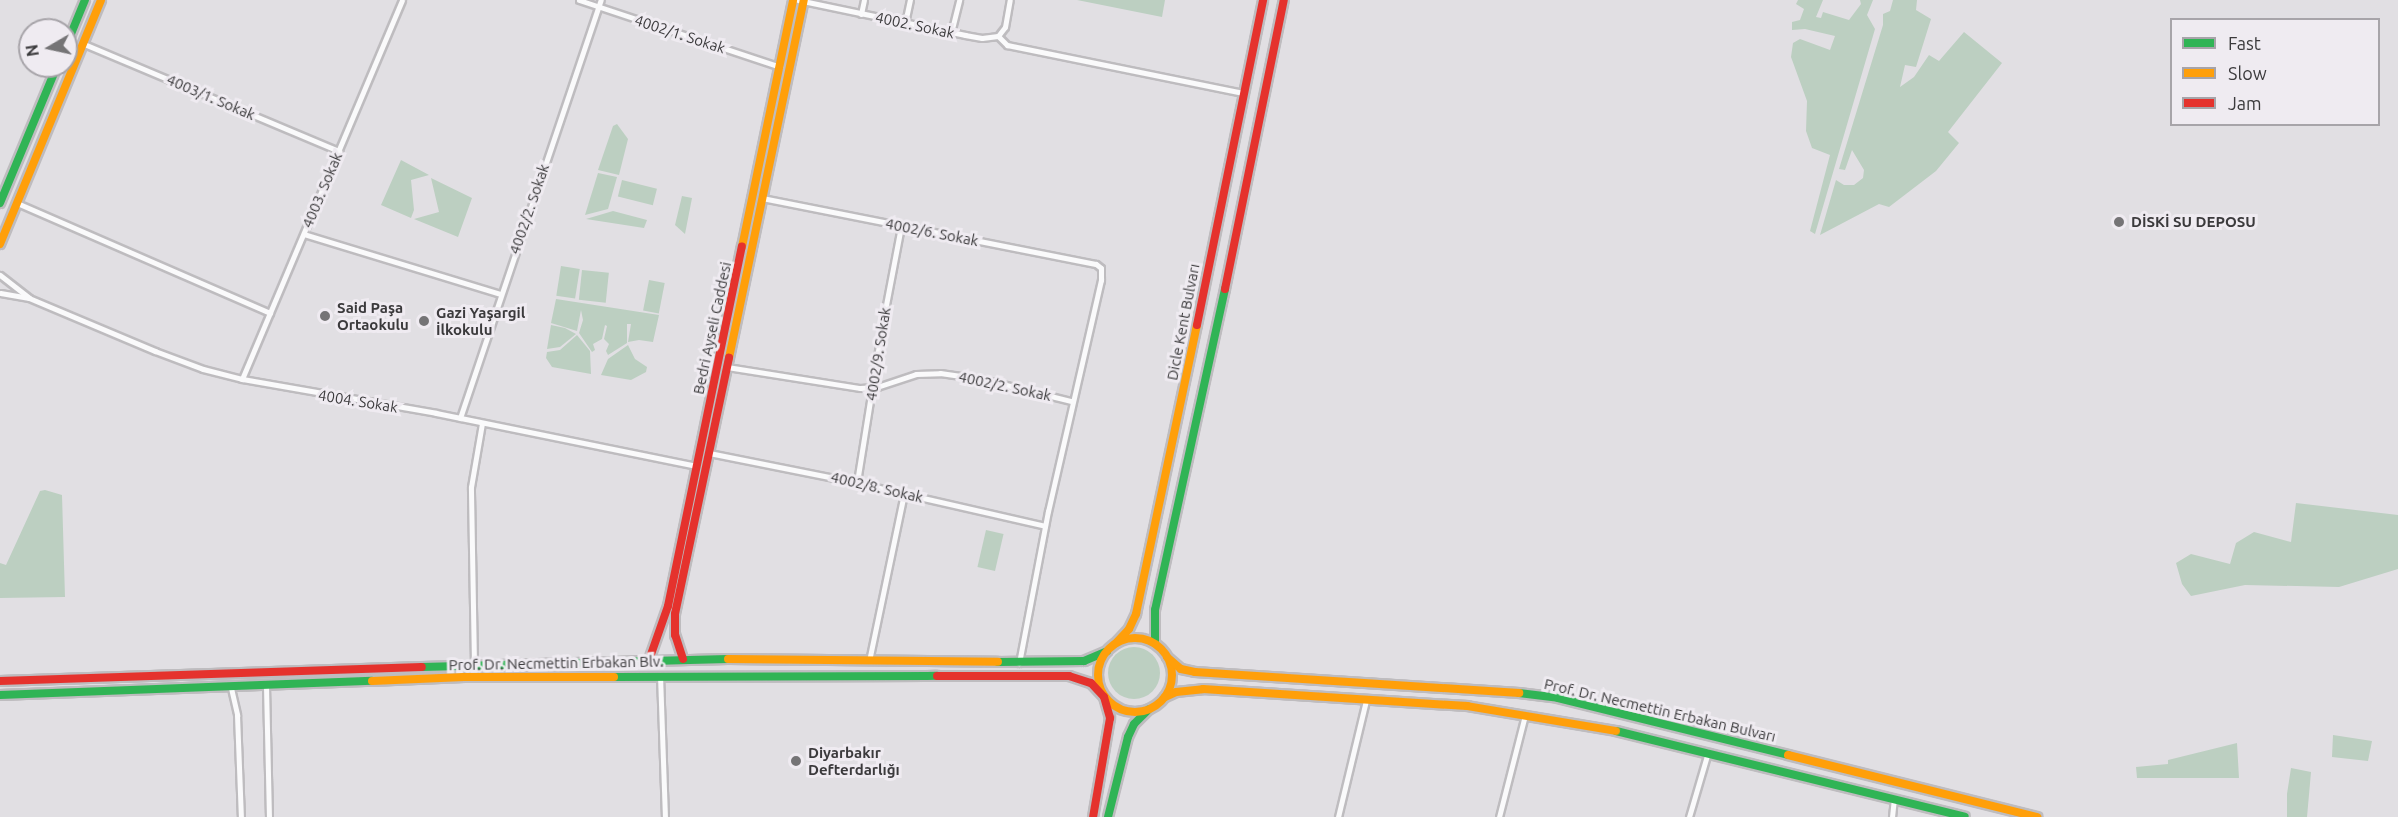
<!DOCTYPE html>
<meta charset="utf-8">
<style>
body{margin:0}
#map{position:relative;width:2398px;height:817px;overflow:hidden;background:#e1dfe3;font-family:Ubuntu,sans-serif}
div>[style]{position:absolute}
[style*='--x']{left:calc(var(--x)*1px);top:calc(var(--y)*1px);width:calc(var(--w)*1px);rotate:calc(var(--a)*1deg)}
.green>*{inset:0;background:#bccfc1;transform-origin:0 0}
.round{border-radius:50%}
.roads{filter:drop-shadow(2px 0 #bebcbf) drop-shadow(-2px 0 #bebcbf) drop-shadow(0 2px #bebcbf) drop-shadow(0 -2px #bebcbf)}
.street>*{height:5px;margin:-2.5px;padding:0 2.5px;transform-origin:2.5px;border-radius:2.5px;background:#fafafb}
.fast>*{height:8px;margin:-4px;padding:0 4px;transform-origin:4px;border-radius:4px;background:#30b455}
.slow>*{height:8px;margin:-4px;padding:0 4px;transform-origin:4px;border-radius:4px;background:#ff9f0a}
.slow>.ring{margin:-4px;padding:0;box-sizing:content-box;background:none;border:8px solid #ff9f0a;border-radius:50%}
.jam>*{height:8px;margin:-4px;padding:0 4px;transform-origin:4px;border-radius:4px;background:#e5322d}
.dots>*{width:16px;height:16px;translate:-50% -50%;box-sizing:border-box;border:3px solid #efebf1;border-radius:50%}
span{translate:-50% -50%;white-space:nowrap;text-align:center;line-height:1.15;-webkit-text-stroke:6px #efebf1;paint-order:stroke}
.street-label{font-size:15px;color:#3b3a3c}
.poi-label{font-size:15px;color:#3b3a3c;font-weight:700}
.left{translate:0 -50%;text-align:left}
.legend{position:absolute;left:2170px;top:18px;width:210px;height:108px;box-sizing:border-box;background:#efebf1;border:2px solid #a7a4a9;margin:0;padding:8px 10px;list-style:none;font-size:18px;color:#3b3a3c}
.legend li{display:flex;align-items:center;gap:12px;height:30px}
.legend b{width:30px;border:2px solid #a7a4a9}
.north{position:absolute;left:18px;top:18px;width:60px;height:60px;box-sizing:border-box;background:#efebf1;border:2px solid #a7a4a9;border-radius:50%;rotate:261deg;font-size:16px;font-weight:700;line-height:24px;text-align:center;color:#3b3a3c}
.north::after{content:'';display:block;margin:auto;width:21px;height:27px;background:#757476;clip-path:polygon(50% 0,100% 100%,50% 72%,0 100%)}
</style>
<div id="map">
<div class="green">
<i style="clip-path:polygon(1077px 0,1165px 0,1162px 17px)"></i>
<i style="clip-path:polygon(1798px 0,1823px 0,1816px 17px,1821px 18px,1823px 12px,1849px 20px,1861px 4px,1860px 0,1873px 0,1867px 15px,1875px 29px,1815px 234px,1810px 231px,1830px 155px,1812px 148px,1806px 131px,1807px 101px,1791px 57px,1793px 43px,1800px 39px,1830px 50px,1835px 36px,1805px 29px,1792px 30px,1792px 22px,1800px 20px,1804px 9px,1796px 4px)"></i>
<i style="clip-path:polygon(1893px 0,1917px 0,1916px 10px,1931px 19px,1916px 67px,1905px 65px,1900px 87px,1914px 77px,1929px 55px,1939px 61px,1964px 32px,2002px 63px,1948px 132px,1959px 143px,1936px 171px,1889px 207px,1879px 204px,1820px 235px,1836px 180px,1844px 185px,1854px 185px,1863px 178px,1864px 170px,1852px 150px,1845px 170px,1839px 169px,1883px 25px,1883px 14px,1890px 11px)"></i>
<i style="clip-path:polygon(617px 124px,628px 139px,619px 175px,598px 170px,613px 126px)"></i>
<i style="clip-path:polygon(401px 160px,429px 175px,411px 180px,414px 210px,411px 218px,381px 205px)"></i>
<i style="clip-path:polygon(598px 173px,617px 177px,608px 209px,585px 215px)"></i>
<i style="clip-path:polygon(431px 178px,472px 198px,458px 237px,414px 219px,439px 212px)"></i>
<i style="left:622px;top:180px;width:36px;height:17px;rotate:14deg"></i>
<i style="clip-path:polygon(682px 196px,692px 198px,685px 234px,675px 225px)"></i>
<i style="clip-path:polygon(613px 211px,647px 220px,644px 228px,586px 219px)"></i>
<i style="left:561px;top:266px;width:19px;height:30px;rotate:9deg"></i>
<i style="left:582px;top:270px;width:27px;height:30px;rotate:6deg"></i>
<i style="left:649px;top:280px;width:16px;height:31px;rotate:11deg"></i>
<i style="clip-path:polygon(556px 299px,659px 315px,653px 342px,639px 340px,628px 342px,631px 324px,627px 324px,627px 343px,608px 355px,606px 351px,609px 344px,604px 339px,607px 326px,605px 325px,602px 339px,593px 344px,595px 350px,592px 352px,579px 333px,583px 320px,581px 310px,577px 331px,551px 323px)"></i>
<i style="clip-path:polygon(551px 325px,565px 328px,576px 334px,560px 347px,547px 349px)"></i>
<i style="clip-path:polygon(577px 335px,590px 351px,591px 374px,552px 367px,546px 358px,547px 352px,560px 350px)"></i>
<i style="clip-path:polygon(628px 345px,635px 359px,647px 367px,646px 372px,631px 380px,601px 375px,608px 359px)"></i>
<i style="clip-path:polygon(45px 490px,62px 495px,65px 597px,0 598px,0 563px,6px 565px,40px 491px)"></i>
<i style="clip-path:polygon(2296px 503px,2398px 515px,2398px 569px,2339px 587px,2245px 585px,2191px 596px,2182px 584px,2176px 563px,2191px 554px,2230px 564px,2236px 543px,2254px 532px,2291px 542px)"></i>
<i style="left:986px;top:530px;width:18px;height:38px;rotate:13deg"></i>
<i class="round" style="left:1108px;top:647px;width:52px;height:52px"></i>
<i style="clip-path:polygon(2333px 735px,2372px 741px,2368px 761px,2332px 757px)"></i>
<i style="clip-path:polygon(2237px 743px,2239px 778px,2137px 778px,2136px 767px,2168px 764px,2168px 760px)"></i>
<i style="clip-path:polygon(2291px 768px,2311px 772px,2307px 817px,2287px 817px,2287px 794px)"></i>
</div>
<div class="roads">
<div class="street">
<i style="--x:579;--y:0;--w:212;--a:18.4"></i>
<i style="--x:798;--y:0;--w:171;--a:11.8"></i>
<i style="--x:965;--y:35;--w:17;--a:10"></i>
<i style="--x:982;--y:38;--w:16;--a:-7"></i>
<i style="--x:861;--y:14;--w:14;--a:-78"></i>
<i style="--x:905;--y:23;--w:24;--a:-78"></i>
<i style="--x:951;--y:33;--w:34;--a:-76"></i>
<i style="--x:998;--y:36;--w:13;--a:45"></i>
<i style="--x:1007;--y:45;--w:241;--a:11.5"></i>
<i style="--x:998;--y:36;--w:11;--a:-52"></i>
<i style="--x:1005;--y:27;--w:27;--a:-80"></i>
<i style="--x:84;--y:44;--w:277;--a:22.8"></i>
<i style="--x:762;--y:198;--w:340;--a:11.2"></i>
<i style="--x:1096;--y:264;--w:6;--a:39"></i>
<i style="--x:1101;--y:268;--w:12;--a:90"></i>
<i style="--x:1101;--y:280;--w:237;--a:102.9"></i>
<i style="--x:1048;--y:511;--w:155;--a:100.8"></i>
<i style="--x:17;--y:203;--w:276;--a:23.5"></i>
<i style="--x:304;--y:234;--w:205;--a:17"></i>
<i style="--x:0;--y:275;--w:37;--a:38"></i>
<i style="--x:29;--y:298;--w:29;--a:-170"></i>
<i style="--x:29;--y:298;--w:137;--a:22.8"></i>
<i style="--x:155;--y:351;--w:51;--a:20.6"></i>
<i style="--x:203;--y:369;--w:40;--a:14.4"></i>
<i style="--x:242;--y:379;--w:197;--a:9.9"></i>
<i style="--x:436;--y:413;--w:266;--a:11.5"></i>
<i style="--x:727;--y:367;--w:135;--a:9"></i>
<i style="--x:860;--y:388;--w:17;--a:-3"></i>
<i style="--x:877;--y:387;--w:41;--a:-18.4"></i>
<i style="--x:916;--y:374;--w:24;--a:-2"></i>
<i style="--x:940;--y:373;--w:42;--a:8.1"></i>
<i style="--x:982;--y:379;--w:92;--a:13.9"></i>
<i style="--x:242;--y:379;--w:411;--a:-67.1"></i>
<i style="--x:460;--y:418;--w:441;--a:-71.4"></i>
<i style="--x:709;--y:453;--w:143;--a:11.3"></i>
<i style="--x:849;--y:481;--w:201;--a:12.9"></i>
<i style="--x:857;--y:482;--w:158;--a:-80.9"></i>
<i style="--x:882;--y:326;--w:102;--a:-79.2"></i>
<i style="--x:869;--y:661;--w:172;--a:-78.2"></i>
<i style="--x:474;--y:664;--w:177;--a:-91"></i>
<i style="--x:471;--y:487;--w:65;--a:-80.2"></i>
<i style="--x:660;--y:675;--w:142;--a:88"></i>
<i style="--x:266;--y:686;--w:131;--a:88.7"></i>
<i style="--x:231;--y:688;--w:28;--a:77"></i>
<i style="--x:237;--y:715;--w:102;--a:87.8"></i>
<i style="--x:1338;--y:817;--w:120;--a:-76.5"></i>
<i style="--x:1499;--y:817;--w:105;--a:-75.7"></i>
<i style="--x:1689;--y:817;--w:68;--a:-73.7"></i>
<i style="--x:1892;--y:817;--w:18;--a:-84"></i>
</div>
<div class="fast">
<i style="--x:66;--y:46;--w:50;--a:-67.6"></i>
<i style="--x:0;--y:203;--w:148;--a:-67.4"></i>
<i style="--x:1155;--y:643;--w:33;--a:-90"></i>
<i style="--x:1155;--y:610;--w:329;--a:-77.7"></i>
<i style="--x:998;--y:662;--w:86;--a:-0.7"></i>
<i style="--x:1084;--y:661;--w:25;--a:-23"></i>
<i style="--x:422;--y:667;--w:306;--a:-1.5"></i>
<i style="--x:614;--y:677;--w:323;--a:-0.2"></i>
<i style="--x:1519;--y:693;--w:39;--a:7"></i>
<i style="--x:1558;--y:698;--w:237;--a:13.9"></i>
<i style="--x:0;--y:695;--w:372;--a:-2.2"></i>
<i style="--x:1616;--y:731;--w:359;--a:13.8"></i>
<i style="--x:1108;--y:817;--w:82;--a:-76"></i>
<i style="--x:1128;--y:737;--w:14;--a:-65"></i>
<i style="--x:1134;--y:724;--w:20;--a:-45"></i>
</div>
<div class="slow">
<i style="--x:0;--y:244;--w:264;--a:-67.5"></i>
<i style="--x:742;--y:247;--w:252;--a:-78.3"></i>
<i style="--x:729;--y:358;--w:366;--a:-78.2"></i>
<i class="ring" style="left:1098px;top:638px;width:66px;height:66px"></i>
<i style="--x:1116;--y:643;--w:19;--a:-47"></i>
<i style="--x:1129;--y:629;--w:17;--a:-65"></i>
<i style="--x:1136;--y:614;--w:295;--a:-78.1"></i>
<i style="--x:1167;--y:657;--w:18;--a:41"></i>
<i style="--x:1181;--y:669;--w:14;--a:12"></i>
<i style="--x:1195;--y:672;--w:325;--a:3.7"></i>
<i style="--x:728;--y:659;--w:270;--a:0.6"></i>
<i style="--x:372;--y:681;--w:92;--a:-2.5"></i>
<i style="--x:464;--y:677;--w:150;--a:0"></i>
<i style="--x:1165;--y:697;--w:12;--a:-24"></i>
<i style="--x:1176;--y:692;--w:27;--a:-6"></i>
<i style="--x:1203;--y:689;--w:265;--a:3.7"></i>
<i style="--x:1467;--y:706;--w:151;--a:9.5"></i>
<i style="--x:1788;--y:755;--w:257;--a:14"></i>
</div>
<div class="jam">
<i style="--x:1225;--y:289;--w:295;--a:-78.5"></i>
<i style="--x:1197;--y:325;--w:332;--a:-78.5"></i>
<i style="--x:683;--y:659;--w:25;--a:-108"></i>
<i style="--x:675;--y:635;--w:21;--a:-90"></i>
<i style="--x:675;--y:614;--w:262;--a:-78.1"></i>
<i style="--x:649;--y:660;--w:57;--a:-70.6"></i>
<i style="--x:668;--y:606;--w:367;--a:-78.4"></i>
<i style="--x:937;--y:676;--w:132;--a:0"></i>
<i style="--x:1069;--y:676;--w:23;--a:18"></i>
<i style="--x:1091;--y:683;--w:19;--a:47"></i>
<i style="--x:1104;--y:697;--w:22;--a:74"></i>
<i style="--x:1110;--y:718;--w:100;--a:99.7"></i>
<i style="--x:0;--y:681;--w:422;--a:-1.9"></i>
</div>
</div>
<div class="dots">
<i style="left:2119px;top:222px;background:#757476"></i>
<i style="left:325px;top:316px;background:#757476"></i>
<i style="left:424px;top:321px;background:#757476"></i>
<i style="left:796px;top:761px;background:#757476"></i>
</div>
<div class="street-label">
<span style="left:915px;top:25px;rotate:12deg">4002. Sokak</span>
<span style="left:680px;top:34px;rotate:18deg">4002/1. Sokak</span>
<span style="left:211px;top:97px;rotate:23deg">4003/1. Sokak</span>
<span style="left:322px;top:190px;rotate:-67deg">4003. Sokak</span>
<span style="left:529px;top:209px;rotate:-71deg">4002/2. Sokak</span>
<span style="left:932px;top:232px;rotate:11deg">4002/6. Sokak</span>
<span style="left:1183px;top:322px;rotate:-79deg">Dicle Kent Bulvarı</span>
<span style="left:712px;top:328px;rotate:-78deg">Bedri Ayseli Caddesi</span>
<span style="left:878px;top:354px;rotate:-81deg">4002/9. Sokak</span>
<span style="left:1005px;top:386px;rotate:12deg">4002/2. Sokak</span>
<span style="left:358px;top:401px;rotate:9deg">4004. Sokak</span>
<span style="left:877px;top:487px;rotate:13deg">4002/8. Sokak</span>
<span style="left:556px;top:663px;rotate:-1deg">Prof. Dr. Necmettin Erbakan Blv.</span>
<span style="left:1660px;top:710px;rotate:13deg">Prof. Dr. Necmettin Erbakan Bulvarı</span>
</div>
<div class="poi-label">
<span class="left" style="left:2131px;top:222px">DİSKİ SU DEPOSU</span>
<span class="left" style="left:337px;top:316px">Said Paşa<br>Ortaokulu</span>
<span class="left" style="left:436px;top:321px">Gazi Yaşargil<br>İlkokulu</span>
<span class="left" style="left:808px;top:761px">Diyarbakır<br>Defterdarlığı</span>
</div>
<ul class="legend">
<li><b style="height:8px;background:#30b455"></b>Fast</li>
<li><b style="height:8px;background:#ff9f0a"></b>Slow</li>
<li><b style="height:8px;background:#e5322d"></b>Jam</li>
</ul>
<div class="north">N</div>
</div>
